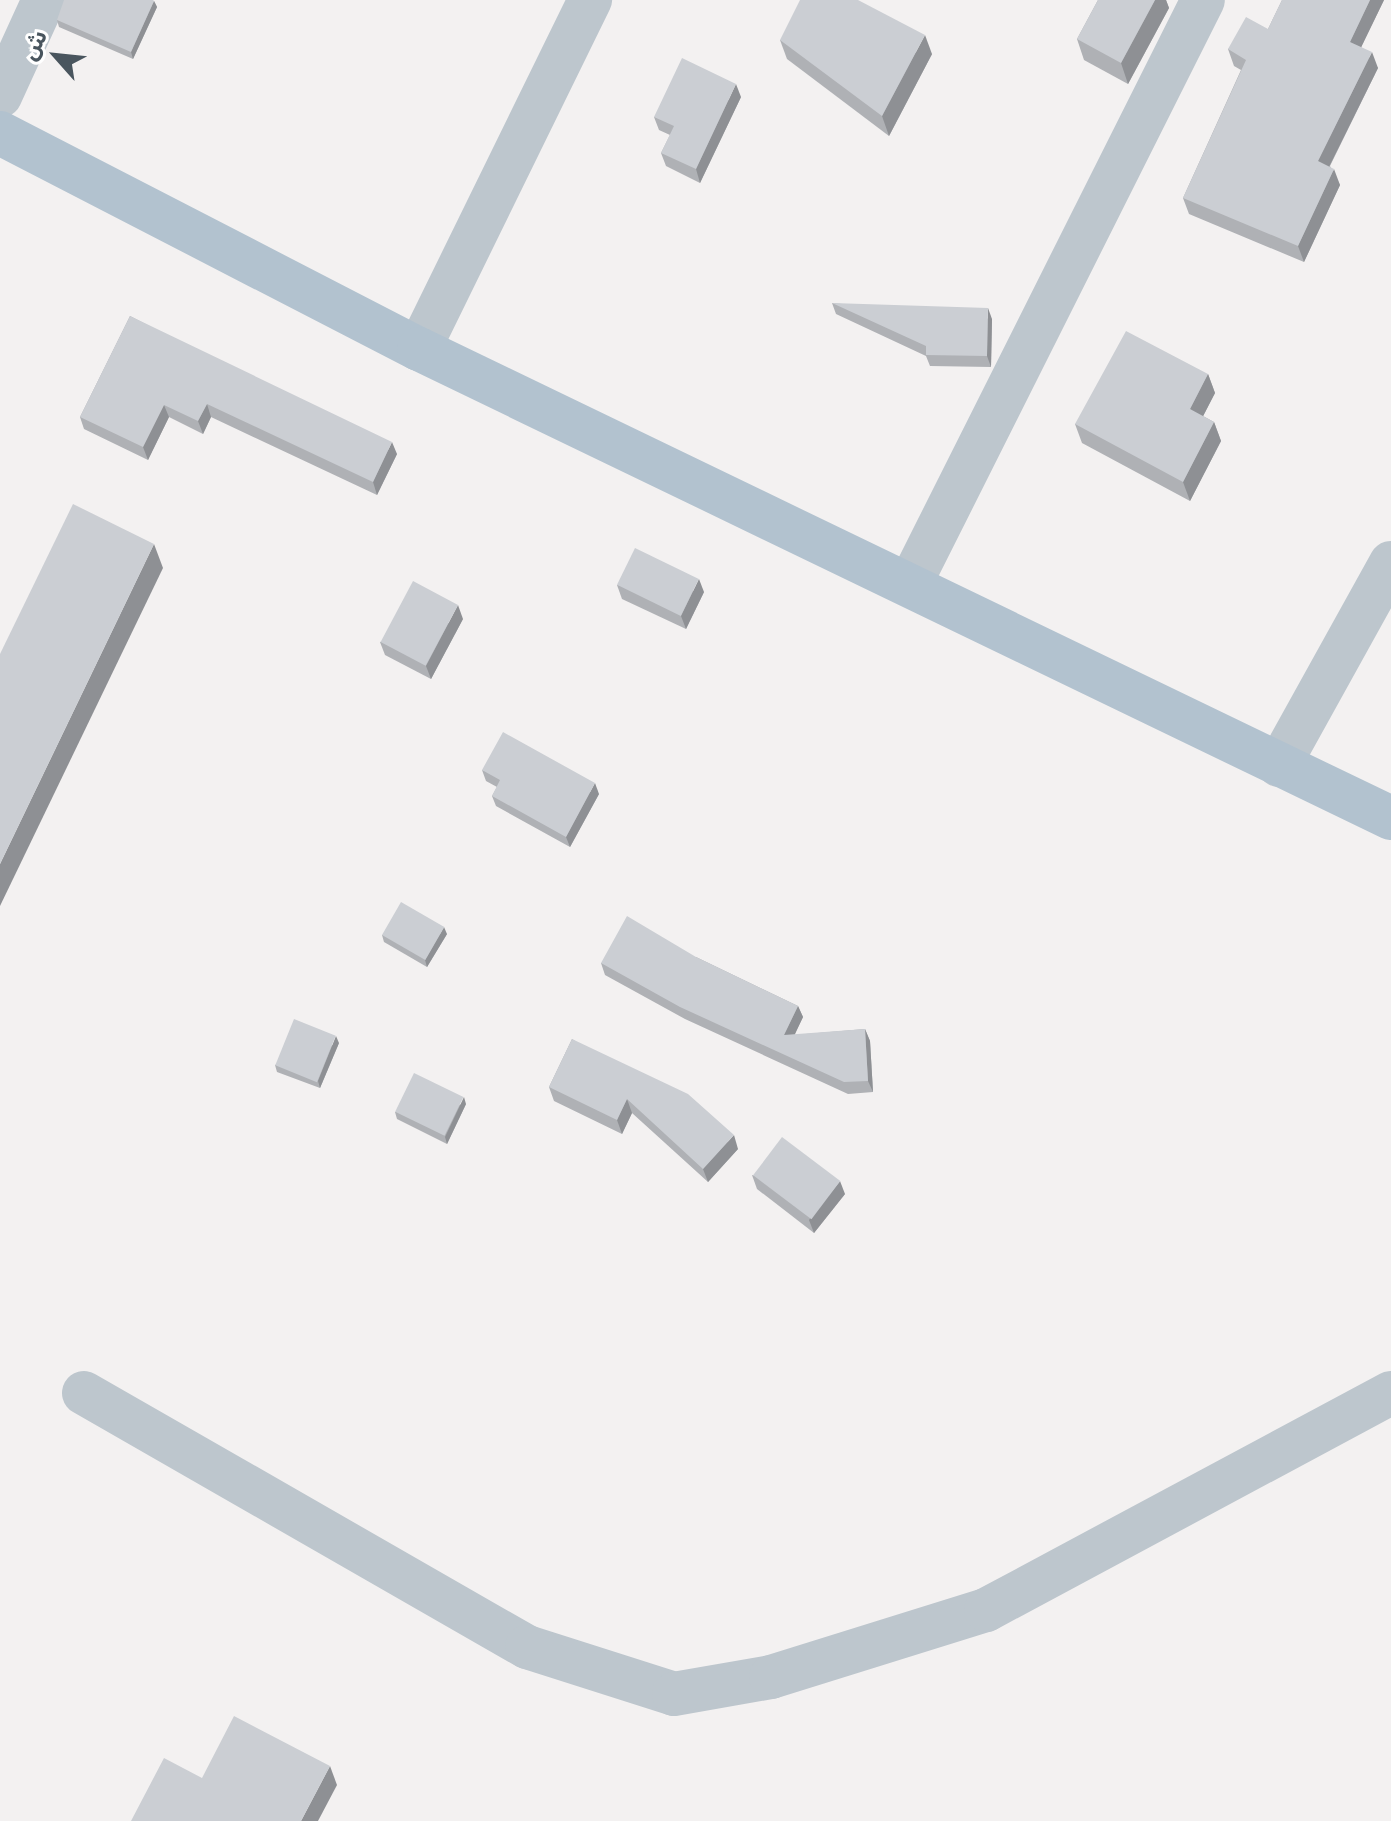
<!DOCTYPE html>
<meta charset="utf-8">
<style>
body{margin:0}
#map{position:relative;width:1391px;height:1821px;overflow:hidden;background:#f3f1f1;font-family:"Varela Round","Noto Sans Arabic",sans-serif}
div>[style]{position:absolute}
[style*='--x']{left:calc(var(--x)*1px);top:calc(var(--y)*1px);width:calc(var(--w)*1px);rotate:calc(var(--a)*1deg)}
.minor>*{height:44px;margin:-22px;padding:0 22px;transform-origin:22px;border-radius:22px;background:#bdc6cd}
.major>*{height:44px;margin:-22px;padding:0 22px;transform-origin:22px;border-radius:22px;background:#b2c2cf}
.wall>*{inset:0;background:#afb1b5}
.shaded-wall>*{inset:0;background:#8e9094}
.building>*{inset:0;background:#cbced3;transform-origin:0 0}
span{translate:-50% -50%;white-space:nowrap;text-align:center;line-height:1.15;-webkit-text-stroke:7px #fff;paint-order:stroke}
.north{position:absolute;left:16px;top:16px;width:80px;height:80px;-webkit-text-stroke:6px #fff;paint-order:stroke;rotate:297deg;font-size:22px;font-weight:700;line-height:32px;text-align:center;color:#49555e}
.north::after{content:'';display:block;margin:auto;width:28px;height:36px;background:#49555e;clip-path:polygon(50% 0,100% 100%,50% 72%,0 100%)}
</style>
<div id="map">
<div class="minor">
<i style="--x:0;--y:96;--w:106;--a:-65.4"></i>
<i style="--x:419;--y:349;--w:389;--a:-63.9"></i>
<i style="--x:910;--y:584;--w:653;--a:-63.36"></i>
<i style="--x:1279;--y:765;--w:231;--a:-61"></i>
<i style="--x:84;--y:1393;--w:511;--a:29.83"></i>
<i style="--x:527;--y:1647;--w:154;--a:17.7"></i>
<i style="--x:674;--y:1694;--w:98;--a:-9.9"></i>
<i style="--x:771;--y:1677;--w:225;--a:-17.3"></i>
<i style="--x:986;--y:1610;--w:459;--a:-28.2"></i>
</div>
<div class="major">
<i style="--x:0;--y:133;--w:471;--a:27.3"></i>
<i style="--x:419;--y:349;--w:1079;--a:25.76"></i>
</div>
<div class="wall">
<i style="clip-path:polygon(1098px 0,1166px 0,1169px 8px,1128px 84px,1084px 60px,1077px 39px)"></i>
<i style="clip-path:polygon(1282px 0,1384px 0,1361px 47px,1378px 68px,1330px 166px,1340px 185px,1304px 262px,1189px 214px,1183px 198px,1241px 70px,1234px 66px,1228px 49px,1268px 29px)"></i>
<i style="clip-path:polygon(154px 1px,157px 7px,133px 59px,59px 27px,57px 20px)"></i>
<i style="clip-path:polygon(780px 40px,932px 54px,889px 136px,787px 59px)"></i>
<i style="clip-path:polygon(741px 97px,700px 183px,666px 166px,661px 153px,670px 135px,659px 130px,654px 117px)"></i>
<i style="clip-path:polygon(832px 303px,992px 319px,991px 367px,930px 366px,926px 356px,836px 314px)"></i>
<i style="clip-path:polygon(130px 316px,397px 454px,377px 495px,211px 417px,203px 434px,169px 417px,148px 460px,84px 429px,80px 417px)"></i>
<i style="clip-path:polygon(1208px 374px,1215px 393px,1203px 416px,1214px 422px,1221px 441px,1190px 501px,1082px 443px,1075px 424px)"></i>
<i style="clip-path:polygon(617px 585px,704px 592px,686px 629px,622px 599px)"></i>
<i style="clip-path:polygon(463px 619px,431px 679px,385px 655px,380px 642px)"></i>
<i style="clip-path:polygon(482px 770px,599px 794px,570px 847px,496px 806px,492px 796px,497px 787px,486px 781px)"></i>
<i style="clip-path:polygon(447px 934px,427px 967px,384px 942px,382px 935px)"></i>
<i style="clip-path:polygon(696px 957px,798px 1006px,803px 1017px,794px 1035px,865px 1029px,870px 1041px,873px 1092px,848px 1094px,685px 1019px,605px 975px,601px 963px)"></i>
<i style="clip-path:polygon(572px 1039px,738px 1149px,708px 1182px,632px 1113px,622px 1134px,554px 1101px,549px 1087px)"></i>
<i style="clip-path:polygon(339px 1043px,320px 1088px,277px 1072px,275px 1065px)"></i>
<i style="clip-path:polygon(466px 1104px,447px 1144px,397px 1119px,395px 1112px)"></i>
<i style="clip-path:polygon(752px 1175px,845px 1194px,814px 1233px,757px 1189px)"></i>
</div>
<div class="shaded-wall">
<i style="clip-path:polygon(1155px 0,1166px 0,1169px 8px,1128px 84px,1121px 63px)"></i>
<i style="clip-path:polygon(1370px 0,1384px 0,1356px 58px,1350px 42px)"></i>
<i style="clip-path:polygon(154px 1px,157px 7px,133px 59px,131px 52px)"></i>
<i style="clip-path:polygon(925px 35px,932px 54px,889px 136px,882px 116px)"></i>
<i style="clip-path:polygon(1372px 52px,1378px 68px,1324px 177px,1318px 161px)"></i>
<i style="clip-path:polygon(736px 84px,741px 97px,700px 183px,696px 169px)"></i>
<i style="clip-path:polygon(1334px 169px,1340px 185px,1304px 262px,1298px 246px)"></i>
<i style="clip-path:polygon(988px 308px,992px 319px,991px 367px,987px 356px)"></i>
<i style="clip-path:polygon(1208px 374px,1215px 393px,1197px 428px,1190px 409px)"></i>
<i style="clip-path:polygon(207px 404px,211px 417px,203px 434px,198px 421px)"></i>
<i style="clip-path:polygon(164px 405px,169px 417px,148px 460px,143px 447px)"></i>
<i style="clip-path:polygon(1214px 422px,1221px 441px,1190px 501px,1183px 482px)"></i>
<i style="clip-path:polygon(392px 442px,397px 454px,377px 495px,373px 482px)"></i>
<i style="clip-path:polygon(154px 544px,163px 568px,0 906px,0 864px)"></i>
<i style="clip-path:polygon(699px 579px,704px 592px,686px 629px,681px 616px)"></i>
<i style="clip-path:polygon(458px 605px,463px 619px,431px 679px,426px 666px)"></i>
<i style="clip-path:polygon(595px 783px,599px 794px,570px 847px,566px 837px)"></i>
<i style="clip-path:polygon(444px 927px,447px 934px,427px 967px,425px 960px)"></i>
<i style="clip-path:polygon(798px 1006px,803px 1017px,789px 1047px,784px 1035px)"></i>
<i style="clip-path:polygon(865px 1029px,870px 1041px,873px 1092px,868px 1081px)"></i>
<i style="clip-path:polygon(336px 1036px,339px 1043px,320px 1088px,318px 1081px)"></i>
<i style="clip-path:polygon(464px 1097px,466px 1104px,447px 1144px,445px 1137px)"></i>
<i style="clip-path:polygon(627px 1099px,632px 1113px,622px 1134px,617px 1120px)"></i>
<i style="clip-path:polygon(734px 1135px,738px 1149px,708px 1182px,703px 1169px)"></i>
<i style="clip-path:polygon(840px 1181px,845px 1194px,814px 1233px,809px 1220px)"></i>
<i style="clip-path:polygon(330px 1766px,337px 1785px,318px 1821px,301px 1821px)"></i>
</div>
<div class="building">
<i style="clip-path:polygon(64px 0,153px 0,154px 1px,131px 52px,57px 20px)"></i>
<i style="clip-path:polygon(800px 0,858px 0,925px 35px,882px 116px,780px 40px)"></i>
<i style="clip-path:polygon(1098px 0,1155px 0,1121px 63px,1077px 39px)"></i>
<i style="clip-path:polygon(1282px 0,1370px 0,1350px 42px,1372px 52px,1318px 161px,1334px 169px,1298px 246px,1183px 198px,1246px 60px,1228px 49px,1246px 17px,1268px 29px)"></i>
<i style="clip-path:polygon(682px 58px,736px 84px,696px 169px,661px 153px,674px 126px,654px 117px)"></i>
<i style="clip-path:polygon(832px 303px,988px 308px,987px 356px,926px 355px,926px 346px)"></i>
<i style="clip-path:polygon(130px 316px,392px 442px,373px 482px,207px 404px,198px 421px,164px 405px,143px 447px,80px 417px)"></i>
<i style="clip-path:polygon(1126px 331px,1208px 374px,1190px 409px,1214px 422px,1183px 482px,1075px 424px)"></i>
<i style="clip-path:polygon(73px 504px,154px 544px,0 864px,0 654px)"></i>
<i style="left:635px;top:548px;width:71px;height:41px;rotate:26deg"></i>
<i style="left:413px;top:581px;width:51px;height:69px;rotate:28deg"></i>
<i style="clip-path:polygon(503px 732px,595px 783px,566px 837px,492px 796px,500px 780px,482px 770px)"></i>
<i style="left:401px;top:902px;width:50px;height:38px;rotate:30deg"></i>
<i style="clip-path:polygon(627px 916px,696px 957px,798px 1006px,784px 1035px,865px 1029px,868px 1081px,844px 1082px,680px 1007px,601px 963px)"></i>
<i style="left:294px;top:1019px;width:45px;height:50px;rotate:22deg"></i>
<i style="clip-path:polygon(572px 1039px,688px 1094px,734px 1135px,703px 1169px,627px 1099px,617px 1120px,549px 1087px)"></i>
<i style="left:414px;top:1073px;width:55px;height:43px;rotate:26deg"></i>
<i style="left:782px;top:1137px;width:73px;height:48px;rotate:37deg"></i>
<i style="clip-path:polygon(234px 1716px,330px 1766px,301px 1821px,131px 1821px,164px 1758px,202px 1778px)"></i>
</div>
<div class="north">ش</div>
</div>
